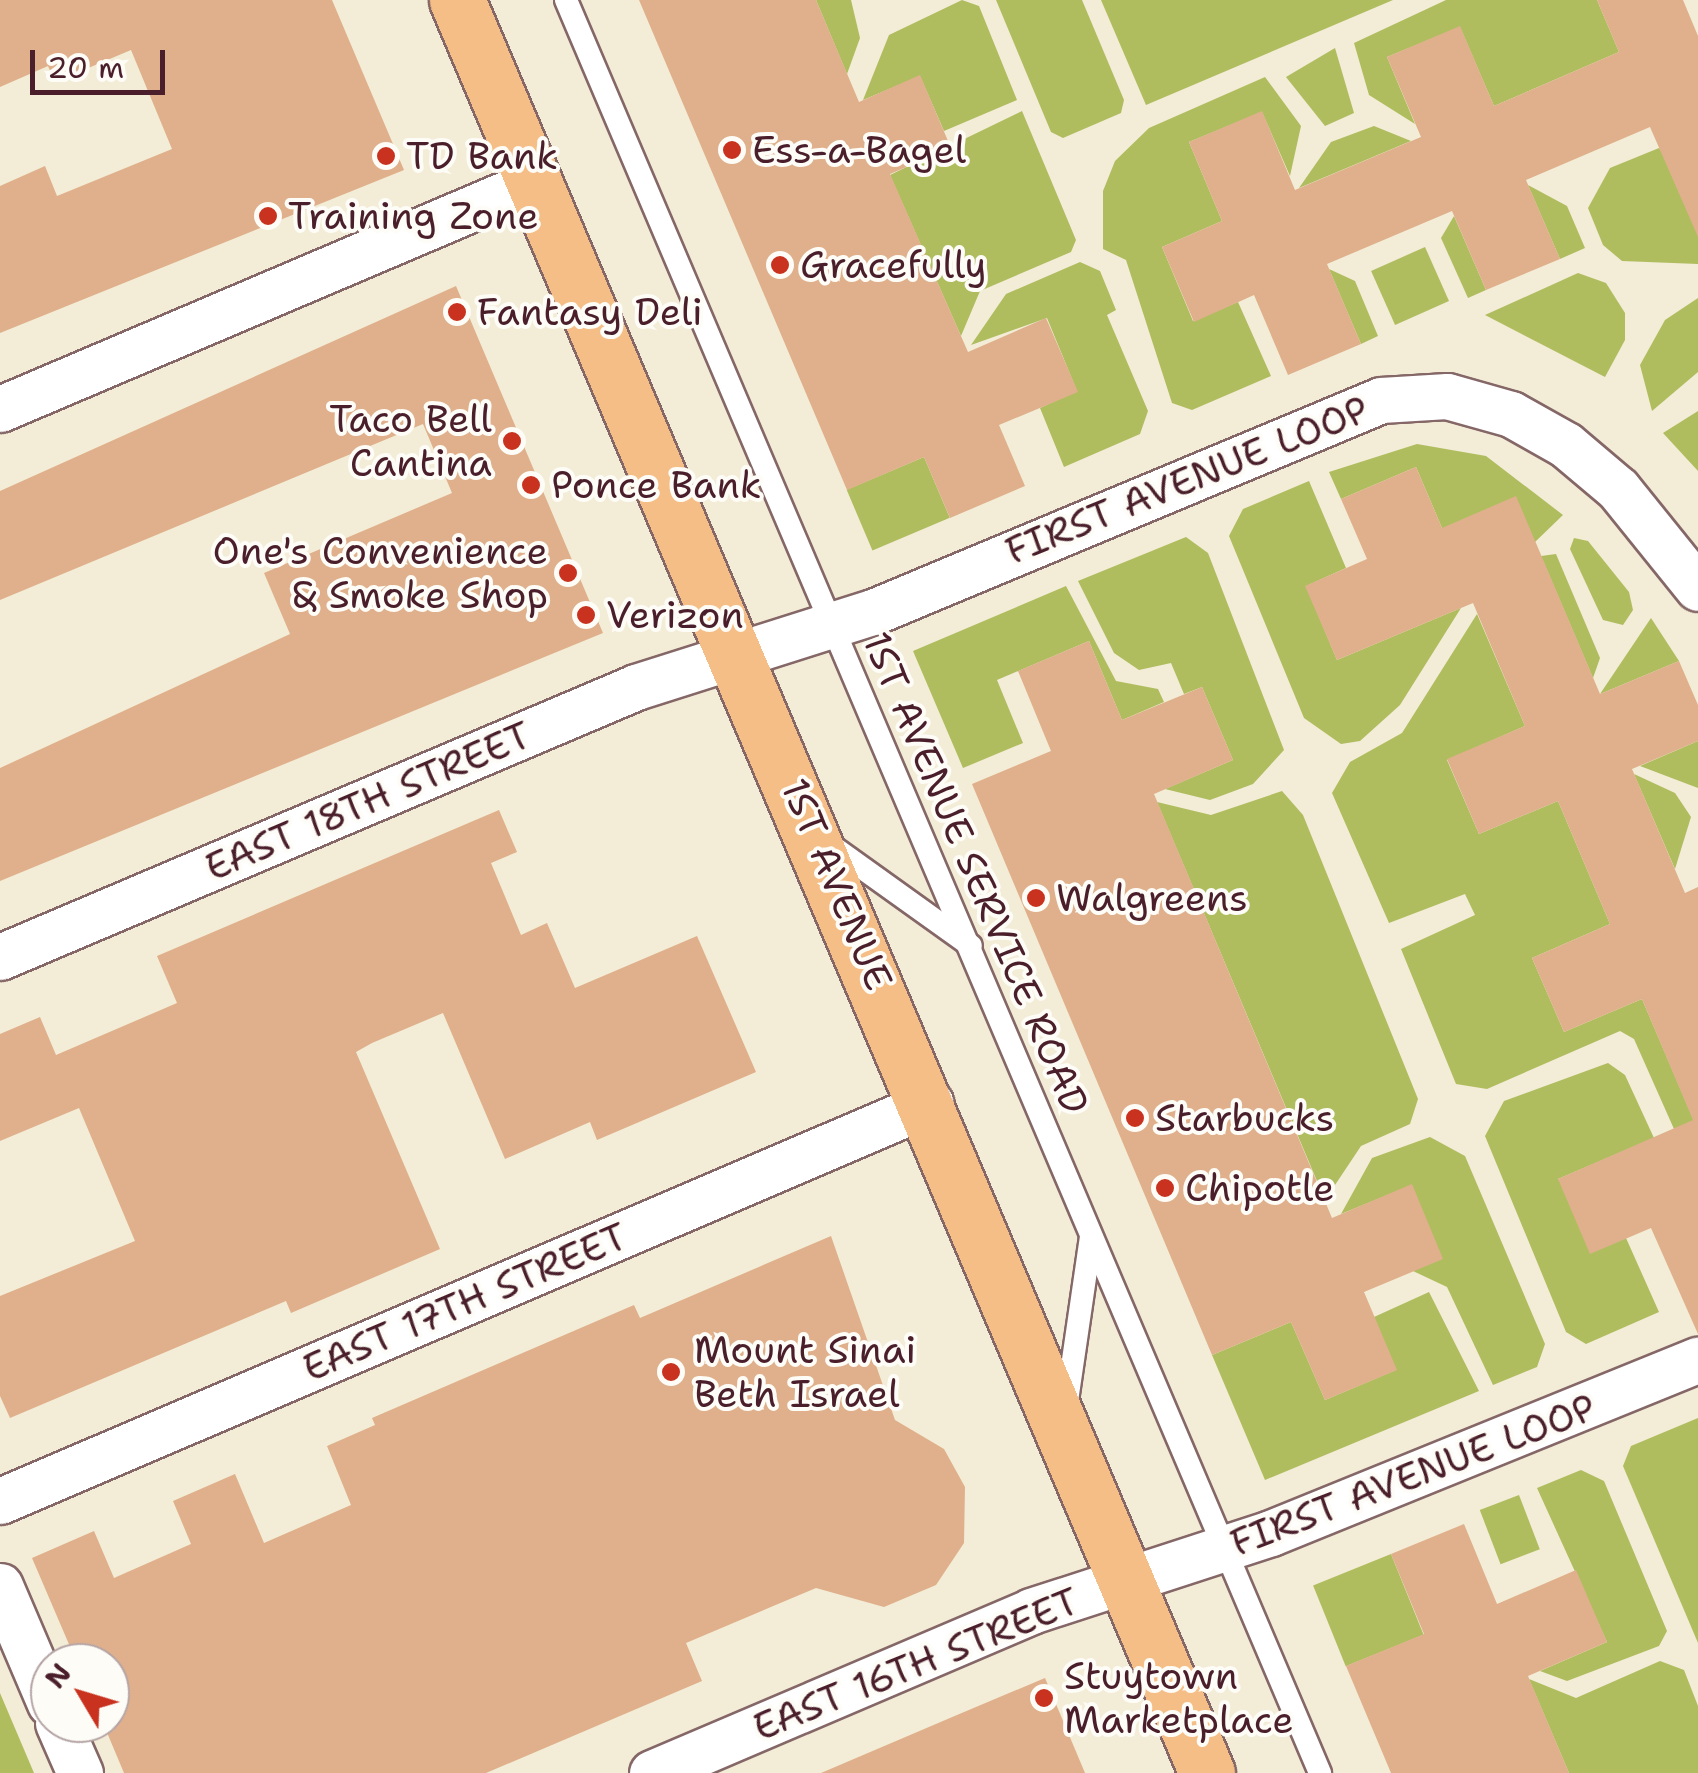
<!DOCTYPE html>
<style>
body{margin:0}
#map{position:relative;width:1698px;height:1773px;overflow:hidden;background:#f3ecd6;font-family:"Shantell Sans",sans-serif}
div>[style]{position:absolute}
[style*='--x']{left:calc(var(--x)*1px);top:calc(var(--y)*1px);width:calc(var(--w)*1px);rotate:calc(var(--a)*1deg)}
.green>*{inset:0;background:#afbd5f;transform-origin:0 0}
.building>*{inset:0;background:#dfb08b}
.roads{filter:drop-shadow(2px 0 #856767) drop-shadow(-2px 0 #856767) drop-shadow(0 2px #856767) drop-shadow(0 -2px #856767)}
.lane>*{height:22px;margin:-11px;padding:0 11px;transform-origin:11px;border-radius:11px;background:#fff}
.street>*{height:45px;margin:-22.5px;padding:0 22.5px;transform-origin:22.5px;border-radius:22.5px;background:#fff}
.primary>*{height:55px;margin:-27.5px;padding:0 27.5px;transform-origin:27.5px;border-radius:27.5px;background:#f6be87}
.dots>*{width:28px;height:28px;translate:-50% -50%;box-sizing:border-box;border:5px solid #fdfcf7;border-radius:50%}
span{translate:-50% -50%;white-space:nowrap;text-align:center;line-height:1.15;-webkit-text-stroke:8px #fdfcf7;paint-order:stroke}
.poi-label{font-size:38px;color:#4a1f2b}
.left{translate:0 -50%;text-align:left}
.right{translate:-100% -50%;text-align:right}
.street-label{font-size:38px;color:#4a1f2b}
.north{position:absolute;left:30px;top:1643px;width:100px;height:100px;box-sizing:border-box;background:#fdfcf7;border:2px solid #b5a4a5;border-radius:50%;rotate:308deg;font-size:28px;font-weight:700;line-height:40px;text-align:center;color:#4a1f2b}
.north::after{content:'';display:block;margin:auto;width:35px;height:45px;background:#c8321e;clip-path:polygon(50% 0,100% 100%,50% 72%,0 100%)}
.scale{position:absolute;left:30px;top:50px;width:135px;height:45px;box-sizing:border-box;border:5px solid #4a1f2b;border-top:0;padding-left:12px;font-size:30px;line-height:35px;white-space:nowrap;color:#4a1f2b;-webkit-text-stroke:8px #fdfcf7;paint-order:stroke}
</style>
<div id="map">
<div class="green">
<i style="clip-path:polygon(816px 0,851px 0,860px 38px,847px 74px)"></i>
<i style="clip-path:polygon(962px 0,979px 6px,1017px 100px,944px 131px,920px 76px,863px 100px,889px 35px)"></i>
<i style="clip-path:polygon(996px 0,1082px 0,1124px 100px,1121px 113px,1063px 138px,1051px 132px)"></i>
<i style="clip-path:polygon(1101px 0,1393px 0,1146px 105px)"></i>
<i style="clip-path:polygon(1446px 0,1597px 0,1619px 52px,1494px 106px,1460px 27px,1387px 57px,1415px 124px,1369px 95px,1354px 43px)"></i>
<i style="clip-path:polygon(1335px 48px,1354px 113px,1325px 126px,1286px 77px)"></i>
<i style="clip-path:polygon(1265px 77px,1301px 126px,1290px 176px,1262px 112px,1189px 142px,1222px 221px,1162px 247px,1193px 321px,1238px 302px,1271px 376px,1192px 410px,1172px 403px,1126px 260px,1103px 249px,1103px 191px,1115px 161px,1149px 128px)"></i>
<i style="clip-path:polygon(1022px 111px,1076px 240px,1071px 252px,980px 291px,961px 336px,890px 175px)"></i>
<i style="clip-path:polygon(1374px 126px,1411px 141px,1299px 188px,1331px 142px)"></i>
<i style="clip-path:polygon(1659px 148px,1698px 200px,1698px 264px,1622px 261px,1603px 245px,1588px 208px,1610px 168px)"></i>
<i style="clip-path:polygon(1528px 185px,1567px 206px,1585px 248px,1560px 259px)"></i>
<i style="clip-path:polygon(1454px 216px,1486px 290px,1468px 298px,1441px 238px)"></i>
<i style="left:1425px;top:247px;width:59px;height:59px;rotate:66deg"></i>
<i style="clip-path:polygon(1080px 262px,1100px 271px,1116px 310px,1107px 315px,1148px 411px,1140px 434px,1064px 467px,1040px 408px,1077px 391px,1047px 318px,971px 345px,1006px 294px)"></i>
<i style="clip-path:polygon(1329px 269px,1355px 281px,1378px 336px,1361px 344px)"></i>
<i style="clip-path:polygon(1578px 273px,1606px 283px,1625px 313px,1625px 340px,1605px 377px,1485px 315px)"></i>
<i style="clip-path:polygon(1698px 298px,1698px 372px,1652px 411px,1640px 365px,1665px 320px)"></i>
<i style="clip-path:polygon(1698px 411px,1698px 471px,1663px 433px)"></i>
<i style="clip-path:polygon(1417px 444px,1486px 456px,1563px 515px,1535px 542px,1442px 528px,1416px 467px,1341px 499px,1329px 472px)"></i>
<i style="left:924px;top:457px;width:66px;height:84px;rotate:67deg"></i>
<i style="clip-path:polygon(1309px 481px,1346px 568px,1306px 586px,1337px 660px,1461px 608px,1400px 705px,1360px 741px,1341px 744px,1304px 718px,1229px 536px,1243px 509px)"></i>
<i style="clip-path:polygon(1186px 537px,1208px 553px,1284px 750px,1253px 784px,1210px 800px,1165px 789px,1233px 760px,1202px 687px,1184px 694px,1171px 663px,1139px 670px,1114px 653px,1078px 581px)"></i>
<i style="clip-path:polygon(1574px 538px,1588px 541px,1629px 592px,1633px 610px,1623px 625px,1603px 620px,1570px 549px)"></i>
<i style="clip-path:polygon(1556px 554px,1600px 658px,1593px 678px,1541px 556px)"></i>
<i style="clip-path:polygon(1066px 586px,1116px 681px,1158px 689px,1164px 702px,1122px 720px,1089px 641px,997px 680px,1023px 743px,963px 768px,913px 651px)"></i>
<i style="clip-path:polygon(1477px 614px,1525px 726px,1447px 760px,1479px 834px,1558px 801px,1610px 924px,1532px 958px,1564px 1032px,1642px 999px,1694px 1121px,1674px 1129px,1634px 1039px,1620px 1031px,1487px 1089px,1456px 1084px,1401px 949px,1475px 915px,1465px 894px,1389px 923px,1332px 793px,1350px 762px,1402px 733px)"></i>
<i style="clip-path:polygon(1651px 618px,1679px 661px,1600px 694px)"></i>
<i style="clip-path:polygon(1698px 741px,1698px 788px,1640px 766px)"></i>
<i style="clip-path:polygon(1634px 774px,1675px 793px,1691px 817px,1675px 869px)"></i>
<i style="clip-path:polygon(1282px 791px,1303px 815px,1418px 1099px,1410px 1124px,1361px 1146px,1325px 1200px,1157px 802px,1211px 815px)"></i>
<i style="clip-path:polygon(1608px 1063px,1625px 1075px,1654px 1138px,1558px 1179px,1626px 1238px,1659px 1312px,1586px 1344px,1566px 1332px,1485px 1136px,1504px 1101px)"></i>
<i style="clip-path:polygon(1430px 1137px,1465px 1156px,1545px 1344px,1537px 1367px,1493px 1385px,1447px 1287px,1413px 1271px,1412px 1185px,1341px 1214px,1372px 1158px)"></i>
<i style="clip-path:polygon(1429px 1292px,1479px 1391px,1265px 1480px,1212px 1355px,1291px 1322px,1325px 1400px,1396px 1370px,1374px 1317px)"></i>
<i style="clip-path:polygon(1698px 1418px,1698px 1643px,1623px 1466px,1631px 1446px)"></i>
<i style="clip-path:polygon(1581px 1470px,1604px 1481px,1667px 1631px,1659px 1646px,1567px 1681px,1540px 1671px,1607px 1642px,1537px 1488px)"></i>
<i style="left:1519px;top:1495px;width:58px;height:42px;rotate:69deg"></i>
<i style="left:1391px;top:1554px;width:87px;height:84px;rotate:68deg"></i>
<i style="clip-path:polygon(1660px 1661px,1684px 1670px,1698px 1706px,1698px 1773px,1569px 1773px,1529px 1679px,1576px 1698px)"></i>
<i style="clip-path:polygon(0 1693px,34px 1773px,0 1773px)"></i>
</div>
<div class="building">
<i style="clip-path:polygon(0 0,332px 0,404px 170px,0 333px,0 186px,45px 166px,57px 196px,172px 149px,131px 50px,55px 82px,48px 66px,0 87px)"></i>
<i style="clip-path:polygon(639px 0,816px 0,859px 102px,920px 75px,951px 148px,890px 174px,968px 352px,1046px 318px,1078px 392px,999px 425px,1025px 486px,950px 518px,924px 457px,847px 490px)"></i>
<i style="clip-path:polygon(1597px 0,1683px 0,1698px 36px,1698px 237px,1650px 127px,1526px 180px,1560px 259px,1486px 290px,1452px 211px,1327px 264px,1361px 344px,1288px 375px,1254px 295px,1194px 322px,1162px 247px,1222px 221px,1189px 142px,1262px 111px,1295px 190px,1421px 137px,1387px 57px,1460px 26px,1494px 106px,1619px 52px)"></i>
<i style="clip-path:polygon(456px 286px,603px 633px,0 881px,0 768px,290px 634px,264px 573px,452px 493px,423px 424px,0 600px,0 491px)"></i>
<i style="clip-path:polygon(1416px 467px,1442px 528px,1516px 496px,1600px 694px,1679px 661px,1698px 705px,1698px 741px,1632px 769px,1685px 893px,1698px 887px,1698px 1334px,1651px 1228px,1590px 1254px,1558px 1179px,1693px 1120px,1642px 999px,1564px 1032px,1532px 958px,1610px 924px,1558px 801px,1479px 834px,1447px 759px,1525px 726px,1473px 603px,1337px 660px,1305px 586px,1367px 559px,1341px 499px)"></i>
<i style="clip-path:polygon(1089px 641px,1122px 720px,1202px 687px,1233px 760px,1154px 794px,1332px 1218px,1412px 1184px,1443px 1259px,1364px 1292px,1397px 1370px,1325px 1400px,1291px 1322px,1212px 1355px,972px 784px,1051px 751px,1018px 671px)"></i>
<i style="clip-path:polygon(499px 810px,517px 852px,491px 863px,521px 935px,547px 923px,575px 988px,697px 936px,756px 1072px,597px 1140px,590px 1122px,505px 1159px,443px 1013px,372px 1043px,356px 1052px,440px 1249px,291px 1313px,286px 1301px,10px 1418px,0 1396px,0 1296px,135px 1241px,79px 1108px,0 1141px,0 1034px,40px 1017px,56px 1055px,177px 1003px,157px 956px)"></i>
<i style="clip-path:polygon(831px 1236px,895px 1420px,944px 1449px,965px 1487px,964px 1543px,936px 1585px,884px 1607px,816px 1588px,686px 1643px,702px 1681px,486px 1773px,124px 1773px,103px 1723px,110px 1663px,77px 1663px,32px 1558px,94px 1531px,114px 1578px,191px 1544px,173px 1501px,235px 1474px,264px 1543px,351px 1505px,327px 1446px,375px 1425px,372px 1418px,634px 1305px,640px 1318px)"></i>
<i style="clip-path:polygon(1464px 1524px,1497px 1604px,1576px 1570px,1607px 1642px,1528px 1676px,1569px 1773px,1391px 1773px,1346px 1666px,1424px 1634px,1391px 1554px)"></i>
<i style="clip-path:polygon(1045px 1678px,1085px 1773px,821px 1773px,957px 1715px)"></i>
</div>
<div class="roads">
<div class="lane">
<i style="--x:566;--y:0;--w:1927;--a:66.96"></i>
<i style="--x:826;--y:842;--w:178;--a:35.6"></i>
<i style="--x:1066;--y:1408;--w:173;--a:-81.7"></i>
</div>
<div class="street">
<i style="--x:0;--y:409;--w:582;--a:-23.04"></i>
<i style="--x:0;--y:957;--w:691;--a:-23"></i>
<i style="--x:636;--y:687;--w:249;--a:-17.6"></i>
<i style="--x:873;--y:612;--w:550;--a:-22.65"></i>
<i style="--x:1381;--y:400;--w:66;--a:-3.5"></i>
<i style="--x:1447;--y:396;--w:66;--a:15.7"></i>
<i style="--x:1511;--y:414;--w:63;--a:29.4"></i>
<i style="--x:1566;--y:445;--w:68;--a:40.2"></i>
<i style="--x:1618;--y:489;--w:127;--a:51.1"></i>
<i style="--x:0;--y:1501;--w:1012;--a:-23.17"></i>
<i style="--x:0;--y:1586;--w:127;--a:66.9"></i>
<i style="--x:58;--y:1723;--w:55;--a:66.3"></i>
<i style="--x:652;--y:1773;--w:412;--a:-23.1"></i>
<i style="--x:1031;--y:1611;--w:252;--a:-18"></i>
<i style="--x:1271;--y:1533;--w:461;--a:-22.1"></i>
</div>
<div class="primary">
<i style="--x:457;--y:0;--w:1925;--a:67.07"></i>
</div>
</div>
<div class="dots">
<i style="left:732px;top:150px;background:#c8321e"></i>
<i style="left:386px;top:156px;background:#c8321e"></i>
<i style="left:268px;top:216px;background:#c8321e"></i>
<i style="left:780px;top:265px;background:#c8321e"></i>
<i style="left:457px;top:312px;background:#c8321e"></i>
<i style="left:512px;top:441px;background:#c8321e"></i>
<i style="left:531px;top:485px;background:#c8321e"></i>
<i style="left:568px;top:573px;background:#c8321e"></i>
<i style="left:586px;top:615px;background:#c8321e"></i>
<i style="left:1036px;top:898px;background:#c8321e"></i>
<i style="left:1135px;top:1118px;background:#c8321e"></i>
<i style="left:1165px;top:1188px;background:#c8321e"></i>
<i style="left:671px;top:1372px;background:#c8321e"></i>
<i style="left:1044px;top:1698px;background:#c8321e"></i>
</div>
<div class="poi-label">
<span class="left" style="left:752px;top:150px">Ess-a-Bagel</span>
<span class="left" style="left:406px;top:156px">TD Bank</span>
<span class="left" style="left:288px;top:216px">Training Zone</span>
<span class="left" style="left:800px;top:265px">Gracefully</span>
<span class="left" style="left:477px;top:312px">Fantasy Deli</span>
<span class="right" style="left:492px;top:441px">Taco Bell<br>Cantina</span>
<span class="left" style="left:551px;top:485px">Ponce Bank</span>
<span class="right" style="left:548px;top:573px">One's Convenience<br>&amp; Smoke Shop</span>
<span class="left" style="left:606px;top:615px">Verizon</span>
<span class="left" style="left:1056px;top:898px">Walgreens</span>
<span class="left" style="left:1155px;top:1118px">Starbucks</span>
<span class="left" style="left:1185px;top:1188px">Chipotle</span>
<span class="left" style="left:694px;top:1372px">Mount Sinai<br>Beth Israel</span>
<span class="left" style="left:1064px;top:1698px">Stuytown<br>Marketplace</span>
</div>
<div class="street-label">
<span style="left:1187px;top:480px;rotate:-22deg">FIRST AVENUE LOOP</span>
<span style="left:368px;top:801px;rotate:-23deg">EAST 18TH STREET</span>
<span style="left:976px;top:873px;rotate:67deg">1ST AVENUE SERVICE ROAD</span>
<span style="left:837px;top:884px;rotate:67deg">1ST AVENUE</span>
<span style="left:465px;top:1302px;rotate:-23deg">EAST 17TH STREET</span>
<span style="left:1413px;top:1475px;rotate:-21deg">FIRST AVENUE LOOP</span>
<span style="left:916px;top:1664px;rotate:-22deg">EAST 16TH STREET</span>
</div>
<div class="north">N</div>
<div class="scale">20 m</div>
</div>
